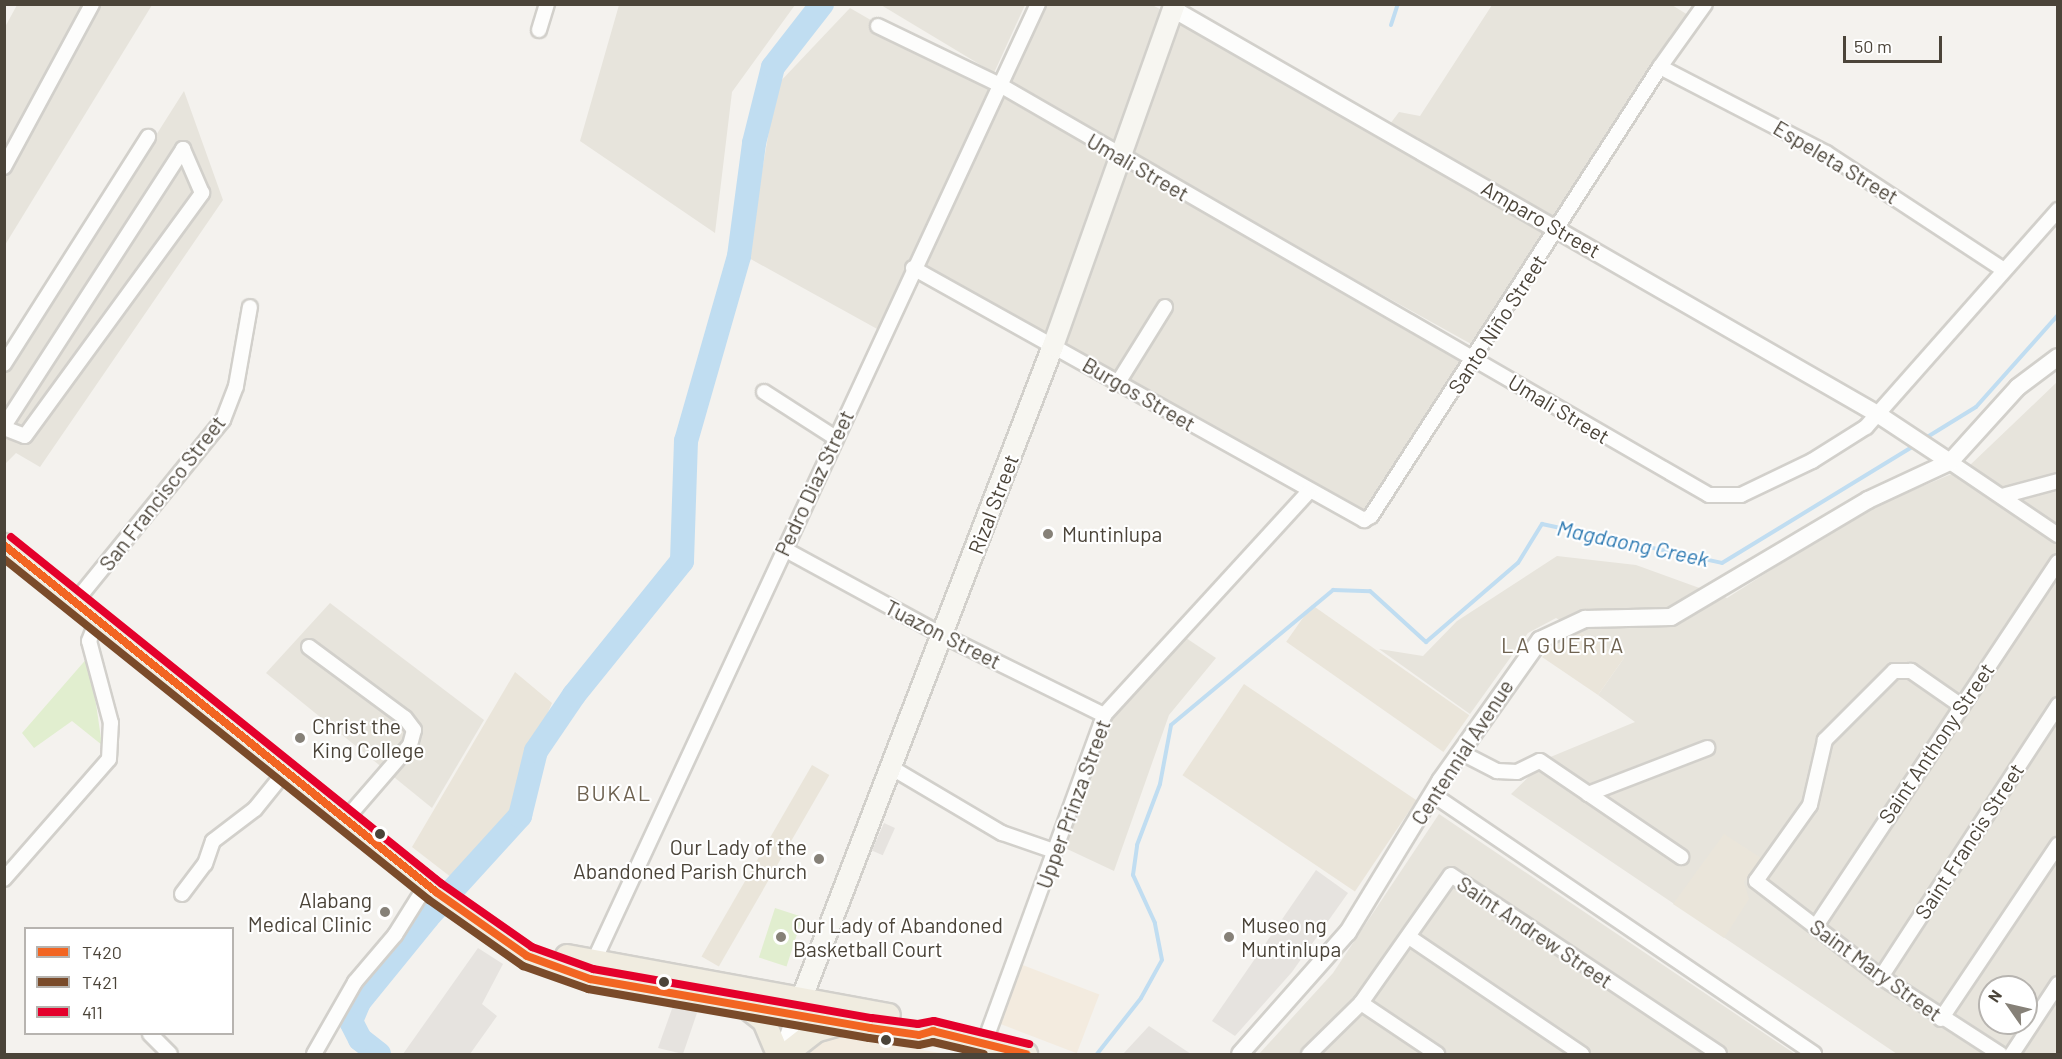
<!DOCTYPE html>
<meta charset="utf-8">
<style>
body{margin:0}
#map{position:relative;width:2062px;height:1059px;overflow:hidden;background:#f4f2ee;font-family:Barlow,sans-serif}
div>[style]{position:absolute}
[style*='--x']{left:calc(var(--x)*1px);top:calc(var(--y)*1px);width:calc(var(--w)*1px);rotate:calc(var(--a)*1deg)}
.residential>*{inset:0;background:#e7e4dc;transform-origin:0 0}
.commercial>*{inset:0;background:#f3ebdf;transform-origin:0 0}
.education>*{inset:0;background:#eae5da;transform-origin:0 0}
.green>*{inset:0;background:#e1eecf;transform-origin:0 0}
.parking>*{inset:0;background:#e6e3df;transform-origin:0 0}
.stream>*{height:4px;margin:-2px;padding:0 2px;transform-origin:2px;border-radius:2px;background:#c0ddf1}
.river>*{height:24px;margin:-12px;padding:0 12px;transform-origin:12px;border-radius:12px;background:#c0ddf1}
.roads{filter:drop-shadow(2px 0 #d2d0cb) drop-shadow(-2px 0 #d2d0cb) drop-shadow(0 2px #d2d0cb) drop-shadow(0 -2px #d2d0cb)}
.minor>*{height:14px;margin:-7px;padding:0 7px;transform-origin:7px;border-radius:7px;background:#fdfdfc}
.tertiary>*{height:16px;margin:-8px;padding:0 8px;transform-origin:8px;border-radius:8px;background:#fdfdfc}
.secondary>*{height:20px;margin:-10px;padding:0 10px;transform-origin:10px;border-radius:10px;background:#f7f6f1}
.trunk>*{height:22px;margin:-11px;padding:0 11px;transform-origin:11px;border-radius:11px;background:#f0ece0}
.bus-1>*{height:8px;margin:-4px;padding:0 4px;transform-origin:4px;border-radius:4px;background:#f26522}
.bus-2>*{height:8px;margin:-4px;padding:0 4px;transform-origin:4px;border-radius:4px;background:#7a4b2a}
.bus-3>*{height:8px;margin:-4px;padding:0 4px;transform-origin:4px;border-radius:4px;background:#e4002b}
.dots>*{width:16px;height:16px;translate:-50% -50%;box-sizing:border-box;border:3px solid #fff;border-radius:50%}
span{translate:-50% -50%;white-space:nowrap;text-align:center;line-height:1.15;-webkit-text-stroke:4.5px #fff;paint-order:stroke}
.street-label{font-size:21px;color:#4b4439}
.poi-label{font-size:21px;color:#4b4439}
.left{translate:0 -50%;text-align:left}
.right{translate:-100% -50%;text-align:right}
.water-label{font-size:22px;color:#2e7ab2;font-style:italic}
.neighbourhood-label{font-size:22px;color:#6e6250;letter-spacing:1.5px}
.frame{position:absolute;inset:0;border:6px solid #4b4439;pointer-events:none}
.legend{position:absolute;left:24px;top:927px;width:210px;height:108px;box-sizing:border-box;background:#fff;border:2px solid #b7b4b0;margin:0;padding:8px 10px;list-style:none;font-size:18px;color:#4b4439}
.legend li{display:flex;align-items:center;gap:12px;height:30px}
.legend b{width:30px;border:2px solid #b7b4b0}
.north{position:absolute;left:1978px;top:975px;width:60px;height:60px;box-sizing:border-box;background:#fff;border:2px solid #b7b4b0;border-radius:50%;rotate:304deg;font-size:16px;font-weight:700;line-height:24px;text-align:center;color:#4b4439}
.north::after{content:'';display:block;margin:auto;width:21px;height:27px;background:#868178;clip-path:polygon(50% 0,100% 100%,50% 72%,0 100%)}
.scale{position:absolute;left:1843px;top:36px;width:99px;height:27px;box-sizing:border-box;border:3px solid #4b4439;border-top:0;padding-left:8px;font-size:18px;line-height:21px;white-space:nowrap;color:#4b4439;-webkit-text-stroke:4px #fff;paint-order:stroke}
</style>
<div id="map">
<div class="residential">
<i style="clip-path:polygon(17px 5px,152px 5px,5px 245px,5px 27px)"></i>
<i style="clip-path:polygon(619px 5px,795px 5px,732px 92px,715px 233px,580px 141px)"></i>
<i style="clip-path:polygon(881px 5px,1025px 5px,994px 73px)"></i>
<i style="clip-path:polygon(1044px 5px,1152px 5px,1166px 12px,1112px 145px,1008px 83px)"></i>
<i style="clip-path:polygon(1492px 5px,1672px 5px,1688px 15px,1559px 219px,1390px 124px,1399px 112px,1420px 116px)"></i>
<i style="clip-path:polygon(850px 8px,990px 89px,879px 330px,747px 257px,777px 85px)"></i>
<i style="left:1179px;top:22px;width:423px;height:140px;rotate:29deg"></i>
<i style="clip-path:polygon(184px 91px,223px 200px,40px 467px,16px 453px,5px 464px,5px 374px)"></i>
<i style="clip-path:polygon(1002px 97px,1111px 159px,1046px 335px,921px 268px)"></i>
<i style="clip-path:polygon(1128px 164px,1463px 363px,1365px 516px,1061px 345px)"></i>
<i style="clip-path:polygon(evenodd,2057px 382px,2057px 1054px,1897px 1054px,1511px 794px,1548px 758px,1635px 722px,1598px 695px,1624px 658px,1580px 632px,1556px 618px,1528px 633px,1470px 714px,1379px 649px,1423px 656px,1457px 621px,1557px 556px,1636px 565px,1727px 598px,1864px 511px,1968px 467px,2057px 382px,1990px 987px,2026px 987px,2026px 1023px,1990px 1023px,1990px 987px)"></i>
<i style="clip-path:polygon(330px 603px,484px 720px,432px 808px,266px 673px)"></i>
<i style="clip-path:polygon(1180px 634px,1216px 658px,1169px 715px,1114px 871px,1065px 848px,1112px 716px)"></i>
<i style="clip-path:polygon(1439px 814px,1795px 1054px,1259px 1054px,1333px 973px)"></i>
</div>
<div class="commercial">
<i style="left:1020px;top:964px;width:85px;height:63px;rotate:21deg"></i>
<i style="clip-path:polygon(838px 1034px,887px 1044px,946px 1054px,801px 1054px,805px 1047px)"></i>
</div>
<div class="education">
<i style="left:1312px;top:605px;width:192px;height:45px;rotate:35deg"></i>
<i style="clip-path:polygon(1580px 632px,1624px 658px,1598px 695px,1542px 657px,1556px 643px)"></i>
<i style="clip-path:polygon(515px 672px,552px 703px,515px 789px,521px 799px,456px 881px,412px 847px)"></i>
<i style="left:1244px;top:684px;width:208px;height:110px;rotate:34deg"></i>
<i style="left:812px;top:765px;width:20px;height:221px;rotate:30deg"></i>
<i style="clip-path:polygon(1724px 834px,1761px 858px,1744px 882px,1749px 899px,1724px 938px,1673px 904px)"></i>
</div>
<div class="green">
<i style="clip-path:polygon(89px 656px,102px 745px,72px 721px,34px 748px,22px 733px)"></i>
<i style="left:775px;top:908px;width:29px;height:52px;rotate:18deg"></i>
</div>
<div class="parking">
<i style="left:884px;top:823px;width:12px;height:30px;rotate:24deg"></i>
<i style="clip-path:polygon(1316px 870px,1348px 893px,1292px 972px,1235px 1036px,1212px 1021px)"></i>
<i style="clip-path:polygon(478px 948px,503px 964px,482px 1004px,497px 1016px,470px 1054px,403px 1054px)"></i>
<i style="clip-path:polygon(673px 1006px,698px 1010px,683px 1054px,658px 1048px)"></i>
<i style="clip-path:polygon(1149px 1026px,1191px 1054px,1123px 1054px)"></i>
</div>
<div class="stream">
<i style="--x:1391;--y:25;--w:22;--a:-72"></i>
<i style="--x:1924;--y:439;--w:61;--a:-31.6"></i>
<i style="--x:1976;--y:407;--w:123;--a:-48.3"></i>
<i style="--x:1097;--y:1054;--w:71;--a:-51.8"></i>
<i style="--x:1141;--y:998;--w:43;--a:-61.1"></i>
<i style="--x:1162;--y:960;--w:38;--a:-101"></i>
<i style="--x:1155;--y:923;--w:53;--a:-114.6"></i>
<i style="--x:1133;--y:875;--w:30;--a:-82"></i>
<i style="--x:1137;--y:845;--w:65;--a:-69.3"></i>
<i style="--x:1160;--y:784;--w:60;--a:-79.4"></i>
<i style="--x:1171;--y:725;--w:211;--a:-39.8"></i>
<i style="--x:1333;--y:590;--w:37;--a:2"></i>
<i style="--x:1370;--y:591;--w:76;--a:42.3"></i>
<i style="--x:1426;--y:642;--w:121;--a:-40.7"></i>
<i style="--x:1518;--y:563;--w:46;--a:-58.4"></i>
<i style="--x:1542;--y:524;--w:184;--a:12.2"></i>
<i style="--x:1722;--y:563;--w:226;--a:-31.4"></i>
</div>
<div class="river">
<i style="--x:379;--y:1054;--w:24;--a:-142"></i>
<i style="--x:360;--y:1039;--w:20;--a:-117"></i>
<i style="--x:351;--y:1021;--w:21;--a:-67"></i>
<i style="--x:359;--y:1002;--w:109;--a:-50.9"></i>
<i style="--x:428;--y:917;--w:137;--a:-47.7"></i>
<i style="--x:520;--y:816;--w:67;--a:-76.2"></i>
<i style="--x:536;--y:751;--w:68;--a:-55.8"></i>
<i style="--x:574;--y:695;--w:172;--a:-51.1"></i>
<i style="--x:682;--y:561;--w:120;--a:-88.1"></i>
<i style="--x:686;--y:441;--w:192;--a:-74"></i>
<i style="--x:739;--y:256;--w:114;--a:-82.4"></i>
<i style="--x:754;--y:143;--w:78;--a:-76"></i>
<i style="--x:773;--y:67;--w:80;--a:-52.1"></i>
</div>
<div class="roads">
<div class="minor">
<i style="--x:878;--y:26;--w:136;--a:25.8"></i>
<i style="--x:1000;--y:85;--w:819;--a:30.04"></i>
<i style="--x:1709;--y:495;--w:32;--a:0"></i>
<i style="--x:1741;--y:495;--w:79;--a:-25.6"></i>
<i style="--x:1812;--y:461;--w:64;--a:-32.2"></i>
<i style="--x:1866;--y:427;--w:290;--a:-48.5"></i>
<i style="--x:539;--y:30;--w:27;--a:-73"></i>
<i style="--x:1660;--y:67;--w:187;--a:27.4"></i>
<i style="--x:1826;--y:153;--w:213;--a:33.3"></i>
<i style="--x:4;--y:167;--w:185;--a:-61.6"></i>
<i style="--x:913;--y:268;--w:517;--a:29.19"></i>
<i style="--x:1364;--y:520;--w:8;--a:-30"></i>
<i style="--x:1371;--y:516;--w:534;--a:-57.23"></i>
<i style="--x:1660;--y:67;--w:77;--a:-54.5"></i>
<i style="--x:4;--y:364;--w:269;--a:-57.6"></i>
<i style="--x:1119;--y:381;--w:87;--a:-58.1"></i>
<i style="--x:764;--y:392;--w:83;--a:32.7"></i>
<i style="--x:4;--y:426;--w:330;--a:-57.1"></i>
<i style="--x:4;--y:428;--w:22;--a:21"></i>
<i style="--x:25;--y:436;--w:301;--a:-53.9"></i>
<i style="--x:202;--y:193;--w:48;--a:-113.4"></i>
<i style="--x:1950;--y:462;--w:130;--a:34.1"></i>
<i style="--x:2002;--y:496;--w:58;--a:-15"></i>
<i style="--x:784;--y:549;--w:180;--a:28.6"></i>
<i style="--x:942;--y:635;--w:181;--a:26.3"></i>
<i style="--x:75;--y:602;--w:235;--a:-50.9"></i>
<i style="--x:223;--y:420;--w:36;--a:-69"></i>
<i style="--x:236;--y:386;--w:80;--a:-80"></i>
<i style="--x:309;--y:647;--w:119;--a:36.5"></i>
<i style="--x:405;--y:718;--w:15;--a:53"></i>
<i style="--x:414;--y:730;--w:16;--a:105"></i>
<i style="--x:410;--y:745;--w:98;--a:130.9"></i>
<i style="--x:1960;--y:705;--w:60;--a:-145.2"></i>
<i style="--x:1911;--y:671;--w:17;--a:180"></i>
<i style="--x:1894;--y:671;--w:98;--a:135"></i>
<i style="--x:1825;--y:740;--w:67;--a:103"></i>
<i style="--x:1810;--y:805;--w:93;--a:125.4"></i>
<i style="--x:1756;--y:881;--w:158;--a:37.5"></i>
<i style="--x:1881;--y:977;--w:142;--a:32.9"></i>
<i style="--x:1460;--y:752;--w:42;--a:27.2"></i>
<i style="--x:1497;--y:771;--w:20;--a:3"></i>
<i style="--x:1517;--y:772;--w:25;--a:-26"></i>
<i style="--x:1540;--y:761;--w:171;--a:34.2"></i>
<i style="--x:892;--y:768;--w:128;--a:30.6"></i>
<i style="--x:1002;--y:833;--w:55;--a:19.1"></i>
<i style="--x:1432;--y:794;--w:462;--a:34.2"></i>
<i style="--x:1588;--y:794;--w:128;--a:-21.1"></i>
<i style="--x:4;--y:879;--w:159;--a:-48.8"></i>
<i style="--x:109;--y:759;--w:36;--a:-87"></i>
<i style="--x:111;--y:723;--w:85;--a:-105"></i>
<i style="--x:89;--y:641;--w:22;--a:-69"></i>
<i style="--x:182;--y:894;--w:38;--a:-53"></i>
<i style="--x:205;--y:864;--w:24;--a:-71"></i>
<i style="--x:213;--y:841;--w:53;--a:-37.3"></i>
<i style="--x:255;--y:809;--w:48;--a:-51"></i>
<i style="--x:1816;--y:926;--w:437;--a:-56.4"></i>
<i style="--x:1409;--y:937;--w:209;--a:34.1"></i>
<i style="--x:593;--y:963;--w:1057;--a:-65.11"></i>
<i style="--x:1881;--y:977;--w:325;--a:-56.9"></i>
<i style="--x:1361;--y:1003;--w:92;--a:33.9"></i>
<i style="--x:1941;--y:1019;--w:210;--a:-56.1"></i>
<i style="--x:150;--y:1034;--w:28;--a:45"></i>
<i style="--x:985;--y:1041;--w:347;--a:-69.9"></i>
<i style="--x:1104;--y:715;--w:302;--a:-47.5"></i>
<i style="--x:314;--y:1054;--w:83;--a:-60.3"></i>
<i style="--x:355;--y:982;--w:62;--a:-49.6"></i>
<i style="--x:395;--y:935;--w:60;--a:-57.9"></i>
<i style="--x:1309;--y:1054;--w:73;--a:-44.4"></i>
<i style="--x:1361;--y:1003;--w:156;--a:-54.9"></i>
<i style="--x:1451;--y:875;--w:322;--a:33.7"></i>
<i style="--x:2012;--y:1054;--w:84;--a:-56.7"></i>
</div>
<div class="tertiary">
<i style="--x:1173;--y:9;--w:814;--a:29.9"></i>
<i style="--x:1879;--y:415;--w:85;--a:33.5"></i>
<i style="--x:782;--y:1054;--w:40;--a:-71.1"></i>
<i style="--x:1240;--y:1054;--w:163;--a:-48.5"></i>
<i style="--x:1348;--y:932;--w:177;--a:-58.6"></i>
<i style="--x:1440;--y:781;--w:173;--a:-54.7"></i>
<i style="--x:1540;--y:640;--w:50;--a:-25"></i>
<i style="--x:1585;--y:619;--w:86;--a:-1.3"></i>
<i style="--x:1671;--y:617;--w:229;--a:-30.7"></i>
<i style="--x:1868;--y:500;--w:90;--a:-24.9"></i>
<i style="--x:1950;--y:462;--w:101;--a:-47.8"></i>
<i style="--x:2018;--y:387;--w:50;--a:-36.9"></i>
</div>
<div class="secondary">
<i style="--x:796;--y:1013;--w:715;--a:-68.93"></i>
<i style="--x:1053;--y:346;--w:363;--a:-70.4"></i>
</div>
<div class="trunk">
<i style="--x:4;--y:545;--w:554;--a:38.77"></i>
<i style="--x:436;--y:892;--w:111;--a:35.1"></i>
<i style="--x:527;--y:956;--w:67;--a:20.1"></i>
<i style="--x:590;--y:979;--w:284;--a:9.9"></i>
<i style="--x:870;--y:1028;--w:49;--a:8.1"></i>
<i style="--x:919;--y:1035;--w:15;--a:-16"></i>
<i style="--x:933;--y:1031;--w:96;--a:13.9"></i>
<i style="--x:567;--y:956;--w:327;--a:10.4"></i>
<i style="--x:745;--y:1006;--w:24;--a:38"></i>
<i style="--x:764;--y:1021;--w:36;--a:67"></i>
<i style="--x:786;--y:1054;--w:37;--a:-38"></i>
<i style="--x:815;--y:1031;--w:26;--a:-16"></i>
</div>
</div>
<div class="bus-1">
<i style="--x:4;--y:545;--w:554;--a:38.77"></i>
<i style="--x:436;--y:892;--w:111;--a:35.1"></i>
<i style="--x:527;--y:956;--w:67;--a:20.1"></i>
<i style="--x:590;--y:979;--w:284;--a:9.9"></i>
<i style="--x:870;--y:1028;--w:49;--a:8.1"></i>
<i style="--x:919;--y:1035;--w:15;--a:-16"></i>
<i style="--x:933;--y:1031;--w:96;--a:13.9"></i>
</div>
<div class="bus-2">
<i style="--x:4;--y:559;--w:545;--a:38.74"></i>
<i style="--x:429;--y:900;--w:115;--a:35.1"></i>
<i style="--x:523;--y:966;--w:69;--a:19.5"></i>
<i style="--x:588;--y:989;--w:285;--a:9.9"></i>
<i style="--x:869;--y:1038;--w:50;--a:8"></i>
<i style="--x:919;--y:1045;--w:14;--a:-12"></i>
<i style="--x:933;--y:1042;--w:52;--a:13.2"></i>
</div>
<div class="bus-3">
<i style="--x:11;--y:537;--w:553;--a:38.84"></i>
<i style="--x:442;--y:884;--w:110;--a:35"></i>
<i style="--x:532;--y:947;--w:65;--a:19.8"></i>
<i style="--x:593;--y:969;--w:283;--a:10"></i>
<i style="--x:872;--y:1018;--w:46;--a:7.4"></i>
<i style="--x:918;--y:1024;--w:16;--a:-11"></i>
<i style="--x:934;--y:1021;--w:98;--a:13.6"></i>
</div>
<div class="dots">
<i style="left:1048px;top:534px;background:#868178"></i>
<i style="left:300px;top:738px;background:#868178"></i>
<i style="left:380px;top:834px;background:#4b4439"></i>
<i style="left:819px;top:859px;background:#868178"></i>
<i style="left:385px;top:912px;background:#868178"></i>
<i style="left:781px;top:937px;background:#868178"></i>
<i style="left:1229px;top:937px;background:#868178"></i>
<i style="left:664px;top:982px;background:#4b4439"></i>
<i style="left:886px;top:1040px;background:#4b4439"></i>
</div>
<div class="street-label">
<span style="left:1836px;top:162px;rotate:31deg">Espeleta Street</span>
<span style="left:1138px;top:167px;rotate:30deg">Umali Street</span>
<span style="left:1541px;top:219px;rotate:30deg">Amparo Street</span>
<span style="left:1497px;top:324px;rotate:-57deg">Santo Niño Street</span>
<span style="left:1139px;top:394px;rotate:30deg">Burgos Street</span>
<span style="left:1559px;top:409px;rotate:31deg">Umali Street</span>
<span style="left:814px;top:483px;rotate:-65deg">Pedro Diaz Street</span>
<span style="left:162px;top:493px;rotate:-52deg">San Francisco Street</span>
<span style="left:993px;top:504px;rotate:-69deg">Rizal Street</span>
<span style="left:943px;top:634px;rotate:27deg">Tuazon Street</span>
<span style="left:1936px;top:743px;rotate:-56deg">Saint Anthony Street</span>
<span style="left:1462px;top:752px;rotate:-57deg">Centennial Avenue</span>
<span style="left:1073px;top:804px;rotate:-70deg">Upper Prinza Street</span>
<span style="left:1969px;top:841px;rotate:-57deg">Saint Francis Street</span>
<span style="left:1535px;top:932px;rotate:34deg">Saint Andrew Street</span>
<span style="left:1876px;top:970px;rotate:36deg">Saint Mary Street</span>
</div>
<div class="poi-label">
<span class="left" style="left:1062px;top:534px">Muntinlupa</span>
<span class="left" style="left:312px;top:738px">Christ the<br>King College</span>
<span class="right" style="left:807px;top:859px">Our Lady of the<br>Abandoned Parish Church</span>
<span class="right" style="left:372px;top:912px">Alabang<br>Medical Clinic</span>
<span class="left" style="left:793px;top:937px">Our Lady of Abandoned<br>Basketball Court</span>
<span class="left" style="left:1241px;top:937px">Museo ng<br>Muntinlupa</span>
</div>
<div class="water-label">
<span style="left:1633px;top:543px;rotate:12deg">Magdaong Creek</span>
</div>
<div class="neighbourhood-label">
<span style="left:1563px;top:645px">LA GUERTA</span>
<span style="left:614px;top:793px">BUKAL</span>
</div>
<div class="frame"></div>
<ul class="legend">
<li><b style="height:8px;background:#f26522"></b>T420</li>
<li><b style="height:8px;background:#7a4b2a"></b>T421</li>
<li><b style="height:8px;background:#e4002b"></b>411</li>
</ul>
<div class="north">N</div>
<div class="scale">50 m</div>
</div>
